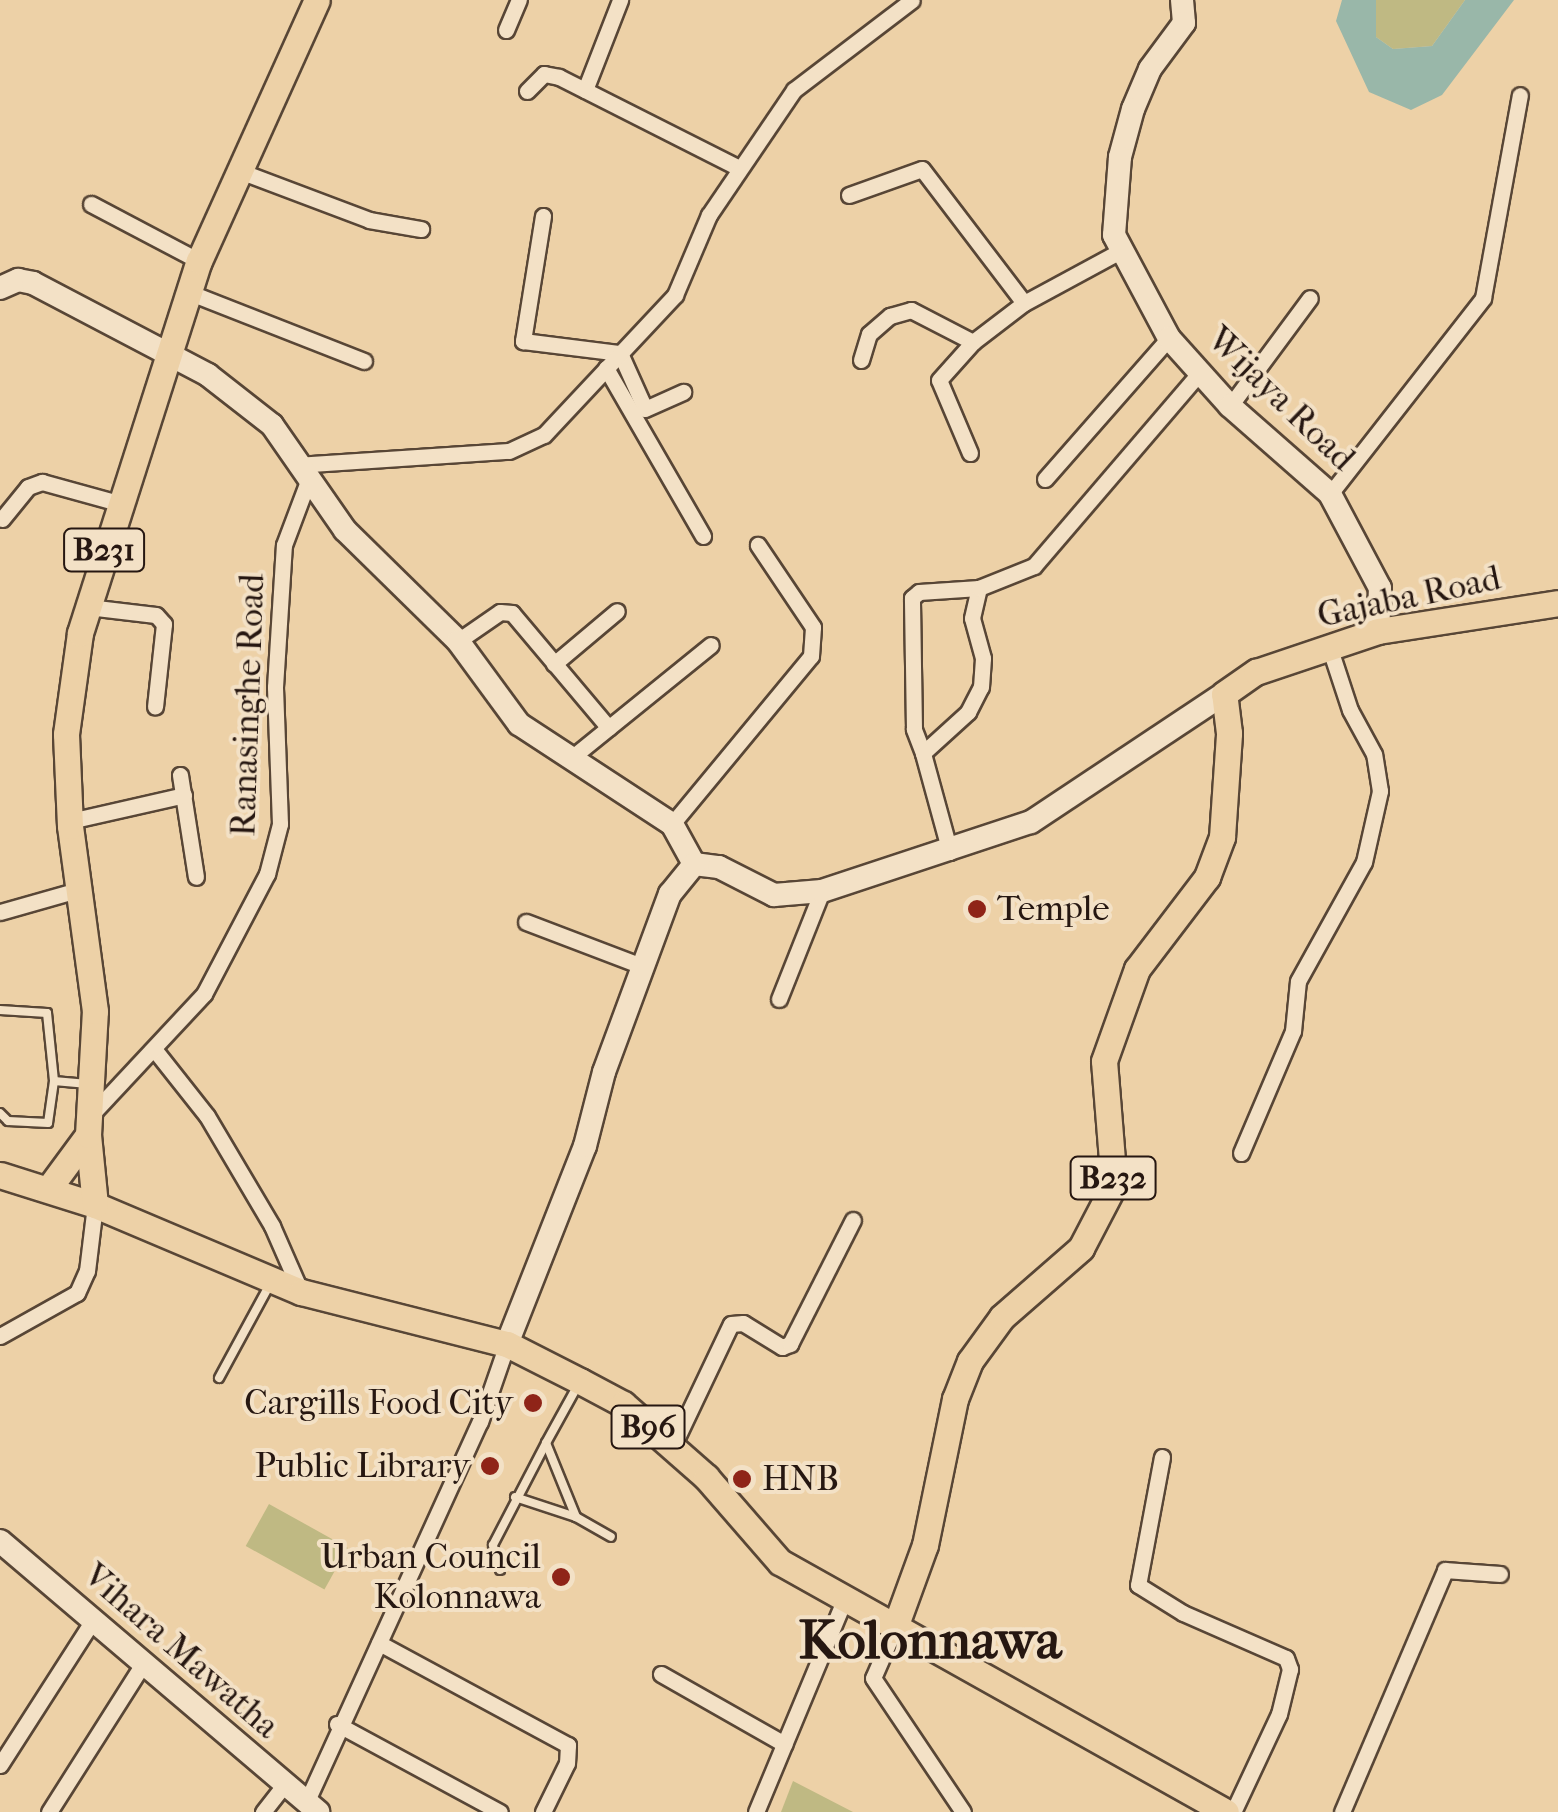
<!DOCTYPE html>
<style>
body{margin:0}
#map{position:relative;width:1558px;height:1812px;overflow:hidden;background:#edd1a7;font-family:"IM FELL French Canon",serif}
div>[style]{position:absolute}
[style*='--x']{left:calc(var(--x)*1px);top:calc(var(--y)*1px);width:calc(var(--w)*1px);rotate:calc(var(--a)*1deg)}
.green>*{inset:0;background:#bfb983;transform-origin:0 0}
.water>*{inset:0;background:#99b7a9}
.roads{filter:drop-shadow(2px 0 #584636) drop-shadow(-2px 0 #584636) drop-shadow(0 2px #584636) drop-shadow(0 -2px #584636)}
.lane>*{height:8px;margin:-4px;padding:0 4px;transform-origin:4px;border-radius:4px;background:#f3e1c6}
.street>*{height:15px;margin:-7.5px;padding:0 7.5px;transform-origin:7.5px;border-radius:7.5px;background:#f3e1c6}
.secondary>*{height:22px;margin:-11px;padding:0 11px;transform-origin:11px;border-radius:11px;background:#f3e1c6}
.primary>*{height:25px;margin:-12.5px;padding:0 12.5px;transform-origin:12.5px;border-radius:12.5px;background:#edd1a7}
.dots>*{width:28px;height:28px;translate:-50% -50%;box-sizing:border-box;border:5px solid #f3e1c6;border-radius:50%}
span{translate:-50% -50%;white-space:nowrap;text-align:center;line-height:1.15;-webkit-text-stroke:8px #f3e1c6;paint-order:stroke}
.shield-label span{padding:2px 8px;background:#f3e1c6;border:2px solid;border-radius:8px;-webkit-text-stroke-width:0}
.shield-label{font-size:32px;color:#261711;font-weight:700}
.street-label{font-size:35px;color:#261711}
.poi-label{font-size:35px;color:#261711}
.left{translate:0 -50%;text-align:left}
.right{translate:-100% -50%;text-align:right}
.town-label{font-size:55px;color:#261711;font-weight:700}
</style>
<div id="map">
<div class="green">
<i style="clip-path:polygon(1376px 0,1465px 0,1432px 46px,1393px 49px,1376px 37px)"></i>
<i style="left:269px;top:1504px;width:90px;height:48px;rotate:29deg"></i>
<i style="clip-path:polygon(793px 1781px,853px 1812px,781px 1812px)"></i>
</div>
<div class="water">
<i style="clip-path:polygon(1342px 0,1376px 0,1376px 37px,1393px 49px,1432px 46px,1465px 0,1514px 0,1442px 95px,1411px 110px,1369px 92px,1336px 21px)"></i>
</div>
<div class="roads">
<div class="lane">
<i style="--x:0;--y:1010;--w:47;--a:3.7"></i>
<i style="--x:47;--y:1013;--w:68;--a:84.1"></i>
<i style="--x:54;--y:1081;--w:42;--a:98.1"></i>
<i style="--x:48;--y:1123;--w:40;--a:-177.1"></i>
<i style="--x:8;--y:1121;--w:11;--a:-135"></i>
<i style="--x:54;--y:1081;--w:34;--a:5"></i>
<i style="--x:219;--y:1378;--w:107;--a:-61.5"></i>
<i style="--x:578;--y:1385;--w:66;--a:118.9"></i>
<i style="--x:546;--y:1443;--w:80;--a:67.9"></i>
<i style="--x:576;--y:1517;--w:40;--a:29.7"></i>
<i style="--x:515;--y:1497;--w:64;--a:18.2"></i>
<i style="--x:500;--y:1570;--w:26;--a:-106"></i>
<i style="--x:493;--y:1545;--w:115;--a:-62.5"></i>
</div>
<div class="street">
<i style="--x:506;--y:30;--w:33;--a:-67"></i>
<i style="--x:585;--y:90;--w:97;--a:-68.7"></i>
<i style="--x:527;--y:91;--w:24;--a:-45"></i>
<i style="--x:544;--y:74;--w:15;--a:11"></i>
<i style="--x:559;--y:77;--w:202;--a:26.8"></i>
<i style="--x:237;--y:170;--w:141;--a:20.7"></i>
<i style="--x:369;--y:220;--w:53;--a:9.8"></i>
<i style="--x:849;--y:195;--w:77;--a:-19.6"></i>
<i style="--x:922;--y:169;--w:168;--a:52.7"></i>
<i style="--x:91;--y:204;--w:122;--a:27.8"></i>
<i style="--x:543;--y:216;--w:127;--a:99.1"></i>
<i style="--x:523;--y:341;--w:98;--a:7.1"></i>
<i style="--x:620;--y:353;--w:61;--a:65.9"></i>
<i style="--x:645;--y:409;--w:42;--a:-24.1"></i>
<i style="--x:188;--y:292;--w:189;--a:21.4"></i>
<i style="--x:861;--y:360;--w:27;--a:-73"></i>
<i style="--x:869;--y:334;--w:28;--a:-41"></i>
<i style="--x:890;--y:316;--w:22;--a:-16"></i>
<i style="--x:911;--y:310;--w:70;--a:27.3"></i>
<i style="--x:973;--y:342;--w:64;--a:-37.4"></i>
<i style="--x:1024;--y:303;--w:109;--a:-28.4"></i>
<i style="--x:606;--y:368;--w:194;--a:60"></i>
<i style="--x:1230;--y:406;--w:134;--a:-53.5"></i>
<i style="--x:970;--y:453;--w:79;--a:-113"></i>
<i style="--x:939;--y:380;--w:51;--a:-48.2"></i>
<i style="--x:296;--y:465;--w:213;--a:-3.8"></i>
<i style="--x:509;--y:451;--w:38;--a:-25"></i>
<i style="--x:544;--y:435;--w:192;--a:-46.9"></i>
<i style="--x:675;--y:295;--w:87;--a:-67"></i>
<i style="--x:709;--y:215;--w:151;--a:-55.8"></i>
<i style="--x:794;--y:90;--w:148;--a:-37.3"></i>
<i style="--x:1045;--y:479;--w:188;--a:-48.7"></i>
<i style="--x:1330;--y:494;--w:249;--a:-52"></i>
<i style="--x:1483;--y:298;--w:206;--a:-79.7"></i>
<i style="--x:2;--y:519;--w:41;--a:-50.9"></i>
<i style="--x:28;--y:487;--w:15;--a:-20"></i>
<i style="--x:42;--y:482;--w:79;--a:15.4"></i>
<i style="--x:88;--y:607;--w:68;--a:6.7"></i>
<i style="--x:156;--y:615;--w:12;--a:48"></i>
<i style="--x:164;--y:624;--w:83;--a:96.2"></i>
<i style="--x:458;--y:641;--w:51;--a:-34.6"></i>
<i style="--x:500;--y:612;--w:12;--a:5"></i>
<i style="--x:512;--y:613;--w:150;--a:49.9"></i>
<i style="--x:554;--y:664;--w:82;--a:-40.1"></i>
<i style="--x:923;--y:753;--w:26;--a:-111"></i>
<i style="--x:914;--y:729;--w:131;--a:-90.9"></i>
<i style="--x:912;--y:598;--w:9;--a:-41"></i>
<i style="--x:919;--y:592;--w:60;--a:-3.8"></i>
<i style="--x:570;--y:759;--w:181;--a:-39"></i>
<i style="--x:180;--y:775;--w:103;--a:81.1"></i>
<i style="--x:70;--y:821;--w:117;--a:-12.8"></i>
<i style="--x:672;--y:824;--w:218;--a:-50.4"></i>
<i style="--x:811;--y:656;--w:29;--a:-86"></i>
<i style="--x:813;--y:627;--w:99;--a:-123.9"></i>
<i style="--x:950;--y:852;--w:103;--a:-105.3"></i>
<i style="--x:923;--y:753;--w:61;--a:-42.3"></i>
<i style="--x:968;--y:712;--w:28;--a:-63"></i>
<i style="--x:981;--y:687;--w:29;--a:-86"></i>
<i style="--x:983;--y:658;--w:41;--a:-105.4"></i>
<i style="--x:972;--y:618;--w:31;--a:-77"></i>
<i style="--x:979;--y:588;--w:59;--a:-21.8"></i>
<i style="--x:1034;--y:566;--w:255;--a:-49.4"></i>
<i style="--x:0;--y:912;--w:81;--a:-15.8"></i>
<i style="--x:526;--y:922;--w:124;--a:20.8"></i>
<i style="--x:779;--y:999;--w:116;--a:-68.3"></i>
<i style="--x:154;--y:1049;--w:85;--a:51.7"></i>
<i style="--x:207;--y:1116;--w:128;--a:59.4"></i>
<i style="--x:272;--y:1226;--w:72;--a:66.3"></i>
<i style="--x:92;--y:1114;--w:164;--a:-47"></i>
<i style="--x:204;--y:994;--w:136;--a:-62.3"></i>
<i style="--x:267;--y:874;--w:52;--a:-75.4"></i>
<i style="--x:280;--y:824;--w:137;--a:-92.1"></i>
<i style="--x:275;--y:687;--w:142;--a:-86.4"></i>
<i style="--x:284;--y:545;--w:68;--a:-69.4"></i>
<i style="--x:1241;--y:1153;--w:133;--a:-66.9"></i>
<i style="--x:1293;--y:1031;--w:50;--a:-84.3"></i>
<i style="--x:1298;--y:981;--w:136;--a:-61"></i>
<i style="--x:1364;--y:862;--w:73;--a:-77.3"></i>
<i style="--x:1380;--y:791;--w:37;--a:-99"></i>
<i style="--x:1374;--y:754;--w:50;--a:-118.6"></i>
<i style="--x:1350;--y:710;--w:67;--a:-108.2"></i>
<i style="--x:0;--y:1336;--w:88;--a:-29.2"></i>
<i style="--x:77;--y:1293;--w:24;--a:-66"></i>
<i style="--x:87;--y:1271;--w:66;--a:-83.1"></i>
<i style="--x:672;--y:1448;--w:137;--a:-64.6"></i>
<i style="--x:731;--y:1324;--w:12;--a:-5"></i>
<i style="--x:743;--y:1323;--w:46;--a:31.6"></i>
<i style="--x:782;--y:1347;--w:9;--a:-21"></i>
<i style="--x:790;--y:1344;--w:139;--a:-63.1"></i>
<i style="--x:1162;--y:1457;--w:130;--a:100.6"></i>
<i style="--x:1138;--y:1585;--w:53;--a:31.9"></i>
<i style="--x:1183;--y:1613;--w:112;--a:23.6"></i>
<i style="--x:1286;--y:1658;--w:12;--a:70"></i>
<i style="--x:1290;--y:1669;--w:46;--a:103.7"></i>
<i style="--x:1279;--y:1714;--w:108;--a:115.1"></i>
<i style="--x:894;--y:1630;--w:52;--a:113.6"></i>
<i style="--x:873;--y:1678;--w:161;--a:56.1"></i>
<i style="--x:379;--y:1643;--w:215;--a:28.4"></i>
<i style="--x:568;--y:1745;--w:18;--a:93"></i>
<i style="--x:567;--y:1763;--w:55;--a:116.1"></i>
<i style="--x:661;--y:1674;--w:142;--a:29.6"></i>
<i style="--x:337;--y:1724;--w:185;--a:28.4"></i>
<i style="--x:0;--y:1765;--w:172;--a:-57.3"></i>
<i style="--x:306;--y:1803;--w:419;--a:-65.5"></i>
<i style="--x:480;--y:1422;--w:83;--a:-70.9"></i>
<i style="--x:49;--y:1812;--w:179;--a:-57.6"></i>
<i style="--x:263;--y:1812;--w:33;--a:-52"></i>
<i style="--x:756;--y:1812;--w:229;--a:-67.4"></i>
<i style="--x:1342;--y:1812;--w:263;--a:-66.9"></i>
<i style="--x:1445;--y:1570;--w:55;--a:4.2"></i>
</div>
<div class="secondary">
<i style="--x:1182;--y:0;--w:23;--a:85"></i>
<i style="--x:1184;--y:23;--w:57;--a:126.5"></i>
<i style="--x:1150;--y:69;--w:43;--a:113"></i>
<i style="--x:1133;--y:109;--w:50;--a:105.2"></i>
<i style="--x:1120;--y:157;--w:78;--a:94.4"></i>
<i style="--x:1114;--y:235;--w:117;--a:61.9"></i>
<i style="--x:1169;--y:338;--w:91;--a:48.1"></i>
<i style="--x:1230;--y:406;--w:133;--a:41.3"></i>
<i style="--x:1330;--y:494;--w:106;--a:62"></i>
<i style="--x:1380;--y:588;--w:43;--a:92.7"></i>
<i style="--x:0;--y:288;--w:20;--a:-24"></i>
<i style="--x:18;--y:280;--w:15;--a:11"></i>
<i style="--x:33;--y:283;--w:198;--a:27.7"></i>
<i style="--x:208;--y:375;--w:81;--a:38"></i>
<i style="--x:272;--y:425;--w:128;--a:55.2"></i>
<i style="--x:345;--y:530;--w:158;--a:44.5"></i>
<i style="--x:458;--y:641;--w:103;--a:53.7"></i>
<i style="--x:519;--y:724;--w:183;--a:33.2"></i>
<i style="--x:672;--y:824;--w:46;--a:61.2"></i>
<i style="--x:694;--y:864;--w:25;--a:7"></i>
<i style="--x:719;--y:867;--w:62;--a:27"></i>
<i style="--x:774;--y:895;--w:48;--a:-4.8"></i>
<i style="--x:822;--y:891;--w:220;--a:-18.3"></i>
<i style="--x:1031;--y:822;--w:232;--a:-33.6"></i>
<i style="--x:507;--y:1344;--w:213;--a:-68.5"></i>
<i style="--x:585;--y:1146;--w:76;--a:-75.6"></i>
<i style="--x:604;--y:1072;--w:190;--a:-69.7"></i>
<i style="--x:670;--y:894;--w:38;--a:-51"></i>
<i style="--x:0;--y:1541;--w:418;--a:40.4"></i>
</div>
<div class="primary">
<i style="--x:0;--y:1175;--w:100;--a:17.5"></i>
<i style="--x:95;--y:1205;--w:224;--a:22.9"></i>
<i style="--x:301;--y:1292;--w:212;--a:14.2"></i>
<i style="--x:507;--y:1344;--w:82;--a:26.9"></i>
<i style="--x:580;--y:1381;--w:49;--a:28.1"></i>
<i style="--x:623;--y:1404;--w:111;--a:41.3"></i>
<i style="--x:706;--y:1477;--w:113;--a:49"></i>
<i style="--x:780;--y:1562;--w:511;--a:29.27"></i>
<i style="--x:49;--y:1188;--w:66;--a:-53.7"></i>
<i style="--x:95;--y:1205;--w:70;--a:-95.7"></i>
<i style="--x:88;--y:1135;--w:124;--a:-86.8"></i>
<i style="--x:95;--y:1011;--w:187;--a:-97.7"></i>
<i style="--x:70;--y:826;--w:92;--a:-92.5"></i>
<i style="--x:66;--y:734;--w:102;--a:-82.1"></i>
<i style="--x:80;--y:633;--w:391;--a:-72.3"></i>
<i style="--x:199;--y:261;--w:286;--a:-65.7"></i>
<i style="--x:894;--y:1630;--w:90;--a:-70"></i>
<i style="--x:925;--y:1545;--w:149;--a:-78.4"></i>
<i style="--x:955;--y:1399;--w:41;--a:-68.5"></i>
<i style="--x:970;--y:1361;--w:54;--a:-54"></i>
<i style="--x:1002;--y:1317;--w:105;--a:-41.1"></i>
<i style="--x:1081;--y:1248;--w:71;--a:-62.4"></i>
<i style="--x:1114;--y:1185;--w:124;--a:-94.6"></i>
<i style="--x:1104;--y:1061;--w:98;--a:-70.3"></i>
<i style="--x:1137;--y:969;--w:116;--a:-52.7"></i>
<i style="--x:1207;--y:877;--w:43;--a:-69.4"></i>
<i style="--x:1222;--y:837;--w:104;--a:-86.1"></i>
<i style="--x:1229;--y:733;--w:39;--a:-97"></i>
<i style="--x:1224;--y:694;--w:39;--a:-35"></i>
<i style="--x:1256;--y:672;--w:129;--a:-18.6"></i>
<i style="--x:1378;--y:631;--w:182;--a:-8.8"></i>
</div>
</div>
<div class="dots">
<i style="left:977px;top:909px;background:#8f2418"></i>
<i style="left:533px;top:1403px;background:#8f2418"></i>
<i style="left:490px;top:1466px;background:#8f2418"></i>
<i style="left:742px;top:1479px;background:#8f2418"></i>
<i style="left:561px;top:1577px;background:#8f2418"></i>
</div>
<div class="shield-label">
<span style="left:104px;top:550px">B231</span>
<span style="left:1113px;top:1178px">B232</span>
<span style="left:648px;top:1427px">B96</span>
</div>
<div class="street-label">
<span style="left:1281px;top:399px;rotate:44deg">Wijaya Road</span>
<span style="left:1409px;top:597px;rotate:-12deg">Gajaba Road</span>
<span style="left:248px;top:705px;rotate:-88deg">Ranasinghe Road</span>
<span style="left:181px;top:1651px;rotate:41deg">Vihara Mawatha</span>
</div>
<div class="poi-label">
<span class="left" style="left:997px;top:909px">Temple</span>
<span class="right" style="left:513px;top:1403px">Cargills Food City</span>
<span class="right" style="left:470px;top:1466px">Public Library</span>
<span class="left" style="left:762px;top:1479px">HNB</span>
<span class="right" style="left:541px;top:1577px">Urban Council<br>Kolonnawa</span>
</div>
<div class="town-label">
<span style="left:930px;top:1641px">Kolonnawa</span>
</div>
</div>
